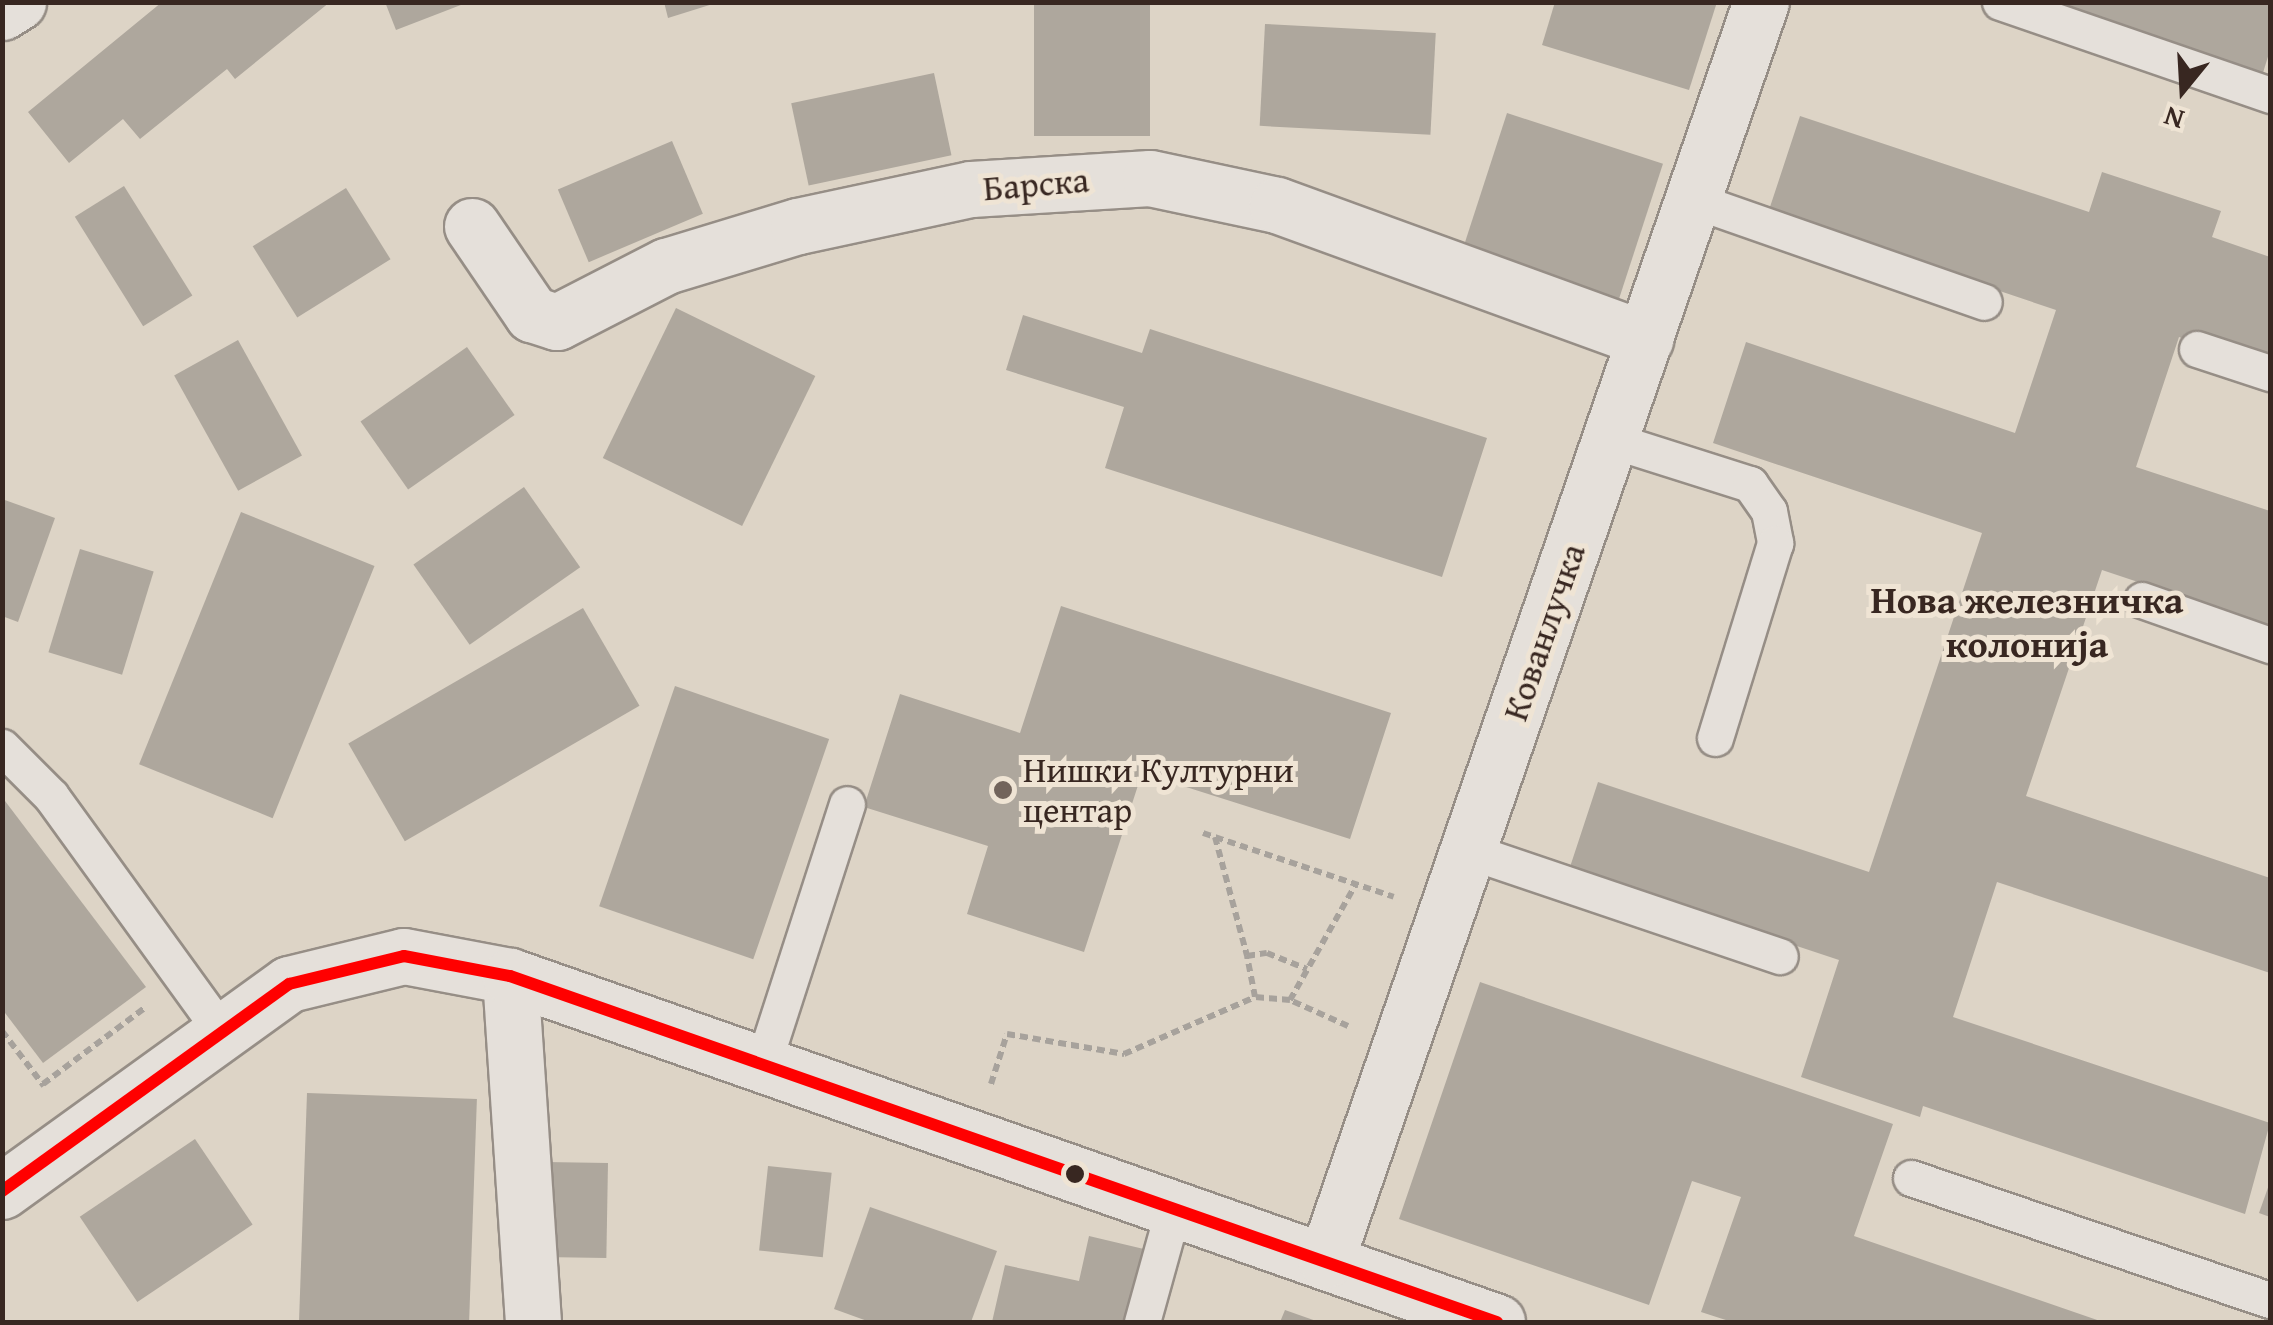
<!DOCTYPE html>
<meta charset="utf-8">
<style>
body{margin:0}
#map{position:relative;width:2273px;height:1325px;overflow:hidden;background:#ddd4c6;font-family:"Gentium Book Plus",serif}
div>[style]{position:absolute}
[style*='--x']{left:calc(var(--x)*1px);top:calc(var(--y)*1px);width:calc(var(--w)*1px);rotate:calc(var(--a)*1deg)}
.building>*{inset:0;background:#aea79d;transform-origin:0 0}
.path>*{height:6px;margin-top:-3px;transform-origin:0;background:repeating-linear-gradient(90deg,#a7a29c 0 8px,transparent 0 13px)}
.roads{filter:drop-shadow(2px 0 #968e86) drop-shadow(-2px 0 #968e86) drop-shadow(0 2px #968e86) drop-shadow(0 -2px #968e86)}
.service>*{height:35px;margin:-17.5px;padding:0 17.5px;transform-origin:17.5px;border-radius:17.5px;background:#e5e0da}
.minor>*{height:55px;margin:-27.5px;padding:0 27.5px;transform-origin:27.5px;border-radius:27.5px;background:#e5e0da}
.bus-1>*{height:12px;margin:-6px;padding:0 6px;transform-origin:6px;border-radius:6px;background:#f00}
.dots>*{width:28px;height:28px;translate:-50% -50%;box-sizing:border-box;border:5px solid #efe4d4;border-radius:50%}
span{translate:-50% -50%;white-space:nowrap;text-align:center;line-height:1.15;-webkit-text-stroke:10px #efe4d4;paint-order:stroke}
.street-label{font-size:35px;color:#382721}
.poi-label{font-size:35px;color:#382721}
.left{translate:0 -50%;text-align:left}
.neighbourhood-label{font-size:38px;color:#382721;font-weight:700}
.frame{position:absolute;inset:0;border:5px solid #382721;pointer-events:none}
.north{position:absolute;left:2133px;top:40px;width:100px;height:100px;-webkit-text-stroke:8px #efe4d4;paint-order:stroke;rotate:198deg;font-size:28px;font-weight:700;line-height:40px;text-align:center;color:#382721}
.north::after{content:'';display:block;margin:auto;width:35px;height:45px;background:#382721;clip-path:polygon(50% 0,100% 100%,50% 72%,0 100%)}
</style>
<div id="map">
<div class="building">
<i style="clip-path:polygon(162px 2px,330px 2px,235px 79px,227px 69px,140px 139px,123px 119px,69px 163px,28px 112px)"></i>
<i style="clip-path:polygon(385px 2px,466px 2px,466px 3px,396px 30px)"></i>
<i style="clip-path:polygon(664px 2px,716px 2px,716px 3px,668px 18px)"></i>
<i style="left:1034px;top:2px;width:116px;height:134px"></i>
<i style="clip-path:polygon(1555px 2px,1717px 2px,1689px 90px,1542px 45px)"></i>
<i style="clip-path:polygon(2032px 2px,2270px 2px,2270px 50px,2262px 76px)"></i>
<i style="left:1265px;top:24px;width:171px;height:102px;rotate:3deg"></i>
<i style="left:934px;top:73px;width:84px;height:146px;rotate:78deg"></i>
<i style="left:1507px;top:113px;width:164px;height:155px;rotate:18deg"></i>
<i style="clip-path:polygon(1800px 116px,2089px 212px,2102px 172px,2221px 211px,2212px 237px,2270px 257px,2270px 368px,2179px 337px,2136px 467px,2270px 511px,2270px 626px,2102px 570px,2026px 796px,2270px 878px,2270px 973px,1997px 882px,1953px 1017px,2270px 1123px,2245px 1214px,1923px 1106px,1920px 1117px,1801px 1077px,1839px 960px,1569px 870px,1598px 782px,1869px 872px,1982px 533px,1713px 443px,1746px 342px,2015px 433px,2056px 310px,1768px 213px)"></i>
<i style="left:672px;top:141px;width:79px;height:124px;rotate:67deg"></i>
<i style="left:124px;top:186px;width:129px;height:58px;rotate:58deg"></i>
<i style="left:346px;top:188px;width:84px;height:110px;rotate:58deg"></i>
<i style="left:676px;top:308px;width:155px;height:167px;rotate:26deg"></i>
<i style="clip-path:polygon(1023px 315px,1142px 353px,1150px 329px,1487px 438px,1442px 577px,1105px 468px,1124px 407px,1006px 370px)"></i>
<i style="left:238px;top:340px;width:132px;height:73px;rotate:61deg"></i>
<i style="left:467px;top:347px;width:83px;height:130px;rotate:55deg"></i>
<i style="left:524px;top:487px;width:98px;height:135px;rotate:55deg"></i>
<i style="clip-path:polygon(2px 499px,55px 518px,18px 622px,2px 616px)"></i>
<i style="left:241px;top:512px;width:144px;height:272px;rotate:22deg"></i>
<i style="left:80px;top:549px;width:77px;height:108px;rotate:17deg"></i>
<i style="clip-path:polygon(1061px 606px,1391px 713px,1350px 839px,1142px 773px,1084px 952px,967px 914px,988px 846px,864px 807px,900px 694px,1020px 733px)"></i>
<i style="left:583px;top:608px;width:113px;height:271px;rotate:60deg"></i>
<i style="left:675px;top:686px;width:163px;height:233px;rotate:19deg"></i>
<i style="clip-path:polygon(2px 797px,146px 987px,43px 1063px,2px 1009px)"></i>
<i style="clip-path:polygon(1480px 982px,1893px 1124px,1854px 1236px,2103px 1322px,1732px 1322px,1701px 1312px,1741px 1197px,1692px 1181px,1649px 1305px,1399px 1219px)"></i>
<i style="left:307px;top:1093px;width:170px;height:229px;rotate:2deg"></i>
<i style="left:195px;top:1139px;width:103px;height:139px;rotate:56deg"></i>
<i style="left:545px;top:1162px;width:63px;height:95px;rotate:1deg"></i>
<i style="left:768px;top:1166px;width:64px;height:85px;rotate:6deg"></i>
<i style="clip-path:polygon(2270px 1182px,2270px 1217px,2259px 1213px)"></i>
<i style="clip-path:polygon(870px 1207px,997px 1251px,971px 1322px,870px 1322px,834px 1309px)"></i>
<i style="clip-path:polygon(1089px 1236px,1148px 1250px,1131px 1322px,992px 1322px,1005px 1265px,1079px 1281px)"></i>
<i style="clip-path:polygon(1285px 1310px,1319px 1322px,1280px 1322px)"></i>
</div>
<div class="path">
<i style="--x:1203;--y:833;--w:201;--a:18.5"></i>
<i style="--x:1215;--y:837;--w:123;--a:74.9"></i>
<i style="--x:1290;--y:1000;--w:35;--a:-175"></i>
<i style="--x:1255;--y:997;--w:42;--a:-101"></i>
<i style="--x:1247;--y:956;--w:20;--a:-9"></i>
<i style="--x:1267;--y:953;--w:43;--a:21.8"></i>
<i style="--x:1348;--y:1026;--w:64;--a:-155.9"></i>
<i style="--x:1290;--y:1000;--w:133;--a:-60.4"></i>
<i style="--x:2;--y:1031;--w:69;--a:52.6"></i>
<i style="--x:43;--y:1084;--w:129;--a:-36.8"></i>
<i style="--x:991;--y:1084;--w:52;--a:-72.3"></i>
<i style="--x:1007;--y:1034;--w:119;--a:9.7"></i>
<i style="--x:1124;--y:1054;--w:143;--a:-23.5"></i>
</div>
<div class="roads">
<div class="service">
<i style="--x:2000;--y:2;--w:286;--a:19"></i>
<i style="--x:1693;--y:200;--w:308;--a:19.3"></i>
<i style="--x:2197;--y:349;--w:77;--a:18.2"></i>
<i style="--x:1611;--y:440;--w:146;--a:17.6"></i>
<i style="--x:1750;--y:484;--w:33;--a:55"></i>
<i style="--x:1769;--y:511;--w:33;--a:79"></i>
<i style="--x:1775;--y:543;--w:204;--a:107.1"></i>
<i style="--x:2142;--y:600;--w:136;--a:19.4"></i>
<i style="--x:2;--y:747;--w:69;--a:45"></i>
<i style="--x:51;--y:796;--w:291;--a:54.1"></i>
<i style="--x:1469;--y:851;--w:328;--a:18.7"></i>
<i style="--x:763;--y:1064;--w:273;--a:-72.1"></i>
<i style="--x:1911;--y:1178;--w:379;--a:18.8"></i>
<i style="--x:1142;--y:1322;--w:119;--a:-74.5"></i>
</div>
<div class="minor">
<i style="--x:2;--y:12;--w:19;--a:-32"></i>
<i style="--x:472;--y:226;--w:107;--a:55.7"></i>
<i style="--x:532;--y:314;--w:26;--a:18"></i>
<i style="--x:557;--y:322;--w:123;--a:-27.2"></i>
<i style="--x:666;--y:266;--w:138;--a:-16.9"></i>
<i style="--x:798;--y:226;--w:177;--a:-12.1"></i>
<i style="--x:971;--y:189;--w:179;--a:-3.5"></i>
<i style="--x:1150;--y:178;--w:130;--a:12"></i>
<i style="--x:1277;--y:205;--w:392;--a:20"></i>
<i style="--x:510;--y:976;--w:347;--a:86.2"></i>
<i style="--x:2;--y:1191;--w:354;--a:-35.8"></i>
<i style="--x:289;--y:984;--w:118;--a:-13.7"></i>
<i style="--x:404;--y:956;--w:108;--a:10.7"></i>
<i style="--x:510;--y:976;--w:1046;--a:19.32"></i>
<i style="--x:1326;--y:1260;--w:1331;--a:-70.93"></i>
</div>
</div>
<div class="bus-1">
<i style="--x:2;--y:1191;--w:354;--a:-35.8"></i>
<i style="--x:289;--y:984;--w:118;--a:-13.7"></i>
<i style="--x:404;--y:956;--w:108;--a:10.7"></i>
<i style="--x:510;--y:976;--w:1046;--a:19.32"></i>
</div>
<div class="dots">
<i style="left:1003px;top:790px;background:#72645b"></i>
<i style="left:1075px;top:1174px;background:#382721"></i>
</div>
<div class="street-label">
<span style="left:1036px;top:184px;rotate:-5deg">Барска</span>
<span style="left:1544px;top:632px;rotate:-71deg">Кованлучка</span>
</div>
<div class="poi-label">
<span class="left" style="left:1023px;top:790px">Нишки Културни<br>центар</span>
</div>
<div class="neighbourhood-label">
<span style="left:2027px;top:622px">Нова железничка<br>колонија</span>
</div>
<div class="frame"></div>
<div class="north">N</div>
</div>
